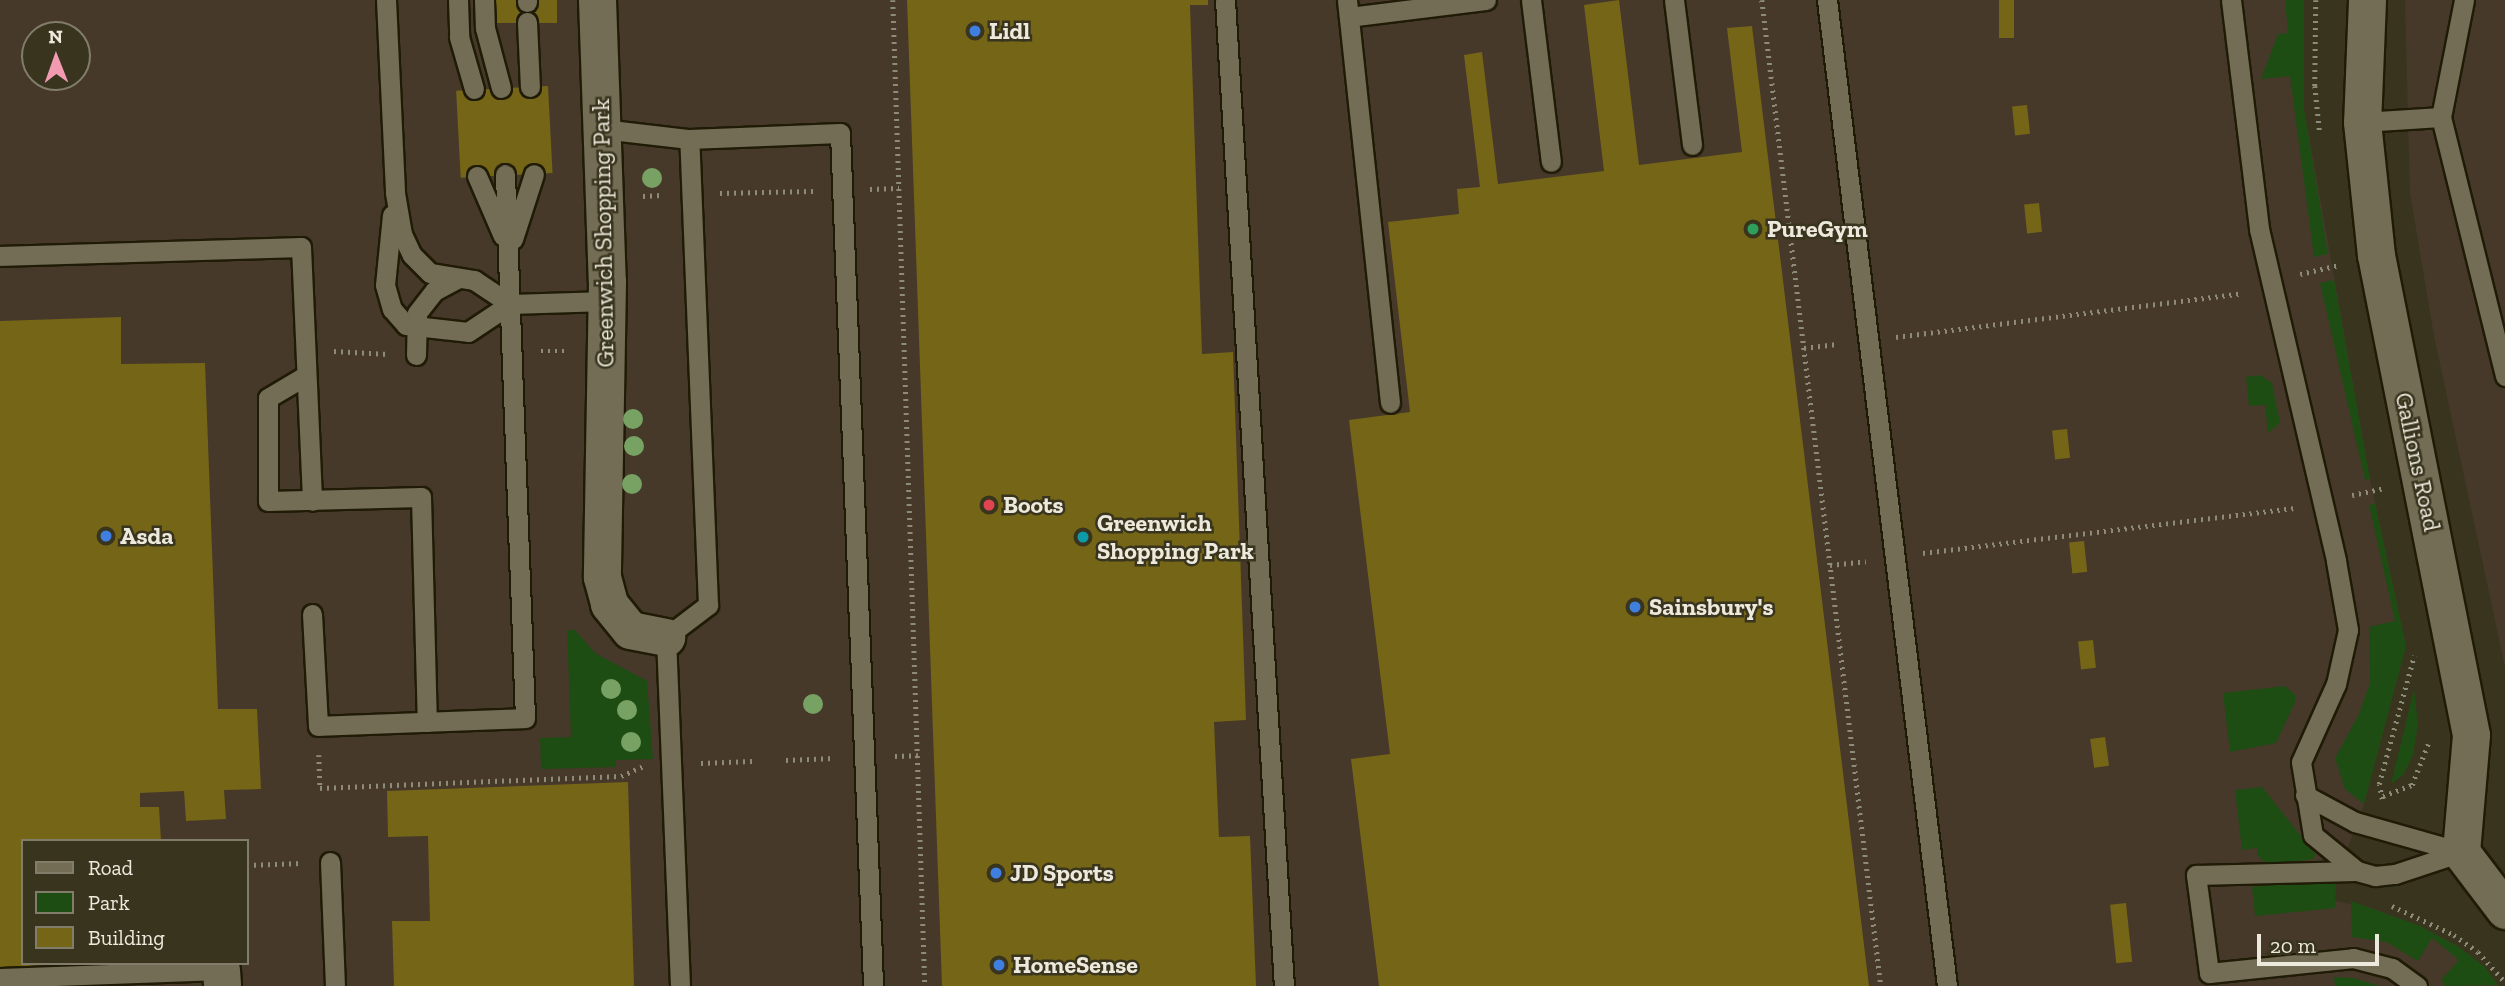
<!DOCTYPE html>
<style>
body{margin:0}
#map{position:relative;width:2505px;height:986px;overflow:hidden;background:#39341e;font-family:"Zilla Slab",serif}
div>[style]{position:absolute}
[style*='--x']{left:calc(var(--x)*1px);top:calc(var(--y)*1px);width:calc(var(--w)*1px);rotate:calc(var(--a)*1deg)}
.commercial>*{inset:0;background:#46392a}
.green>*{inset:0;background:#1e4d14}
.building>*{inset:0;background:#756517;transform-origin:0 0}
.path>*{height:4.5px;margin-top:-2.25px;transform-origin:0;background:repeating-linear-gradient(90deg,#8f8b79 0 2px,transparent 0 7px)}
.roads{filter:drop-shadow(2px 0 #201b06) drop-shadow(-2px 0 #201b06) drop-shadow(0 2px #201b06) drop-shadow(0 -2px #201b06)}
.service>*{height:19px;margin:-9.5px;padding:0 9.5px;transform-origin:9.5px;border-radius:9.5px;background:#726d54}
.minor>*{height:37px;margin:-18.5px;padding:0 18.5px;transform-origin:18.5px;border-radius:18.5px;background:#726d54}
.trees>*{width:20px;height:20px;margin:-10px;border-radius:50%;background:#78a263}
.dots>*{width:19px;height:19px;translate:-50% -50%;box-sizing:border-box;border:4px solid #39341e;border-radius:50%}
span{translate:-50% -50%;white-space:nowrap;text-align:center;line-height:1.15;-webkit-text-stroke:5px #39341e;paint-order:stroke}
.poi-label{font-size:24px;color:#edeadd;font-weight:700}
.left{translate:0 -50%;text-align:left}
.street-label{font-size:24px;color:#edeadd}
.legend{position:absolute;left:21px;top:839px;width:228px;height:126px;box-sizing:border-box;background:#39341e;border:2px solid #817d6a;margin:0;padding:9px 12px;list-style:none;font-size:21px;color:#edeadd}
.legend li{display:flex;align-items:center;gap:14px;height:35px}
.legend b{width:35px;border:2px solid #817d6a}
.north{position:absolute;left:21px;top:21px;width:70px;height:70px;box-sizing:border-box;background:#39341e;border:2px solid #817d6a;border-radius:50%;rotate:359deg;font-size:19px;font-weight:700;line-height:28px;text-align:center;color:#edeadd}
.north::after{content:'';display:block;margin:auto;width:24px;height:32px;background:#f19ab1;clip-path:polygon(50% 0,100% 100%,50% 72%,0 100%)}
.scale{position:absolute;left:2257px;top:934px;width:122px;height:32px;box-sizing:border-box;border:4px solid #edeadd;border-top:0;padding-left:9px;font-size:21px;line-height:24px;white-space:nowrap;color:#edeadd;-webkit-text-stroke:5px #39341e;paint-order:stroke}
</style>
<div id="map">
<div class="commercial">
<i style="clip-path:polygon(evenodd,0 0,2304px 0,2304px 108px,2370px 479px,2406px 646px,2364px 804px,2336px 880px,2335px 901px,2372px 908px,2441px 937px,2459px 947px,2498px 986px,0 986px,0 0,35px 35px,77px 35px,77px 77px,35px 77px,35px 35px,0 0,23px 841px,247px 841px,247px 963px,23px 963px,23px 841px)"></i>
<i style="clip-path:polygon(2405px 0,2505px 0,2505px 667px,2434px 336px,2410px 193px)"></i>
</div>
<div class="green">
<i style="clip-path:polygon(2285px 0,2304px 0,2304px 109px,2328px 254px,2314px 257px,2290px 76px,2261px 79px,2278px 34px,2288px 33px)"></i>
<i style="clip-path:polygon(2334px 280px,2370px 479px,2365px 480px,2320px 283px)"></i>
<i style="clip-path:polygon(2260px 375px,2272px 383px,2280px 423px,2268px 433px,2265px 405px,2249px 406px,2246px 377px)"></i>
<i style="clip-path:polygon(2375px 503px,2406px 646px,2364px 804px,2345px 789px,2335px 758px,2358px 716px,2370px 683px,2369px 627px,2395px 621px,2369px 505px)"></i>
<i style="clip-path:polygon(567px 630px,575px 630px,595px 653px,647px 681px,653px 759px,616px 760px,616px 767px,541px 769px,540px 738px,571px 737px)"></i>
<i style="clip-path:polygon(2285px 686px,2295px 695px,2295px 702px,2276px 743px,2230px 752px,2223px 693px)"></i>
<i style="clip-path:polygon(2414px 689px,2418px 724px,2413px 755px,2403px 775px,2391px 784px)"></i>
<i style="clip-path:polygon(2262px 787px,2315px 854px,2314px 859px,2268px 865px,2257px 855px,2257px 848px,2242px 850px,2235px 790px)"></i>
<i style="clip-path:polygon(2317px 880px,2336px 880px,2335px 908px,2255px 916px,2252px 887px)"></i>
<i style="clip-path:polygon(2351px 901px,2420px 926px,2459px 947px,2485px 967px,2498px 985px,2445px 986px,2441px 980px,2459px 960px,2432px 938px,2418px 961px,2386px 942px,2352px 937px)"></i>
<i style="clip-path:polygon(2334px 977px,2353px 978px,2380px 986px,2335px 986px)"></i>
</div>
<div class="building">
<i style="left:496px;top:0;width:61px;height:23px"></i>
<i style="clip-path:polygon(907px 0,1208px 0,1208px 5px,1190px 5px,1202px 354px,1233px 352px,1246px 720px,1214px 722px,1219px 837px,1250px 836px,1256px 986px,942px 986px)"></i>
<i style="clip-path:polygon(1619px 0,1639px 165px,1742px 152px,1727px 28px,1752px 26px,1869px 986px,1379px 986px,1351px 759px,1390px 754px,1349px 420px,1410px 412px,1388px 222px,1459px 214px,1457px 189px,1480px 187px,1464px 55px,1482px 52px,1498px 184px,1604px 171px,1584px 5px)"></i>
<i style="left:1999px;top:0;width:15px;height:38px"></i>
<i style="left:548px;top:86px;width:87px;height:92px;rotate:87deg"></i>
<i style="left:2027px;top:105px;width:29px;height:15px;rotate:84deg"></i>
<i style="left:2039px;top:203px;width:29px;height:15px;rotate:84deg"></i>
<i style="clip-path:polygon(121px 317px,121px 364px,205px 363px,218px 709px,257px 709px,261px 789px,224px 790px,226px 819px,186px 821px,184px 791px,140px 793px,140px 807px,159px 807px,161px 841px,23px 841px,23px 963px,60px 965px,0 968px,0 321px)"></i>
<i style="left:2067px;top:429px;width:29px;height:15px;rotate:84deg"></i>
<i style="left:2084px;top:541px;width:31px;height:15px;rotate:84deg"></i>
<i style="left:2093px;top:640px;width:28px;height:15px;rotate:84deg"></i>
<i style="left:2105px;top:737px;width:29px;height:15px;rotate:82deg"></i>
<i style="clip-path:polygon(628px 782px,634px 986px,394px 986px,392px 921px,430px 921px,428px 836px,388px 837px,387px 791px)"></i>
<i style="left:2126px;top:903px;width:59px;height:16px;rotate:84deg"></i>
</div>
<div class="path">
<i style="--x:893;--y:0;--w:987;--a:88.14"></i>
<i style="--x:1762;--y:0;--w:993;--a:83.12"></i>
<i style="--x:2316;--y:0;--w:86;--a:90.7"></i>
<i style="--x:2315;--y:86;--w:48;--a:84.1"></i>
<i style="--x:870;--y:189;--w:29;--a:-2"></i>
<i style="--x:720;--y:193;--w:93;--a:-1.2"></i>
<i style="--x:643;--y:196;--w:19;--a:-3"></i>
<i style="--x:2300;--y:274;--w:40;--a:-13"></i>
<i style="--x:1896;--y:337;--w:349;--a:-7.2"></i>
<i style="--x:1804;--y:348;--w:35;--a:-7"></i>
<i style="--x:334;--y:351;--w:54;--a:3.2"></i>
<i style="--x:541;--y:351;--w:26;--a:0"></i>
<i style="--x:2352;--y:495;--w:33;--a:-12"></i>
<i style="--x:1923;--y:553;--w:373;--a:-6.9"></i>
<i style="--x:1830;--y:565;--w:36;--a:-6"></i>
<i style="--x:319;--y:755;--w:33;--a:88"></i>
<i style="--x:320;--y:788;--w:301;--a:-2.3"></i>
<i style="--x:621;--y:776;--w:24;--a:-24"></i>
<i style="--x:895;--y:756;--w:23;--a:-2"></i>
<i style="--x:786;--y:760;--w:48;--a:-2.4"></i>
<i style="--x:701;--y:763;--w:51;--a:-2.2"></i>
<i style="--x:2383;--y:796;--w:31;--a:-21"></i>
<i style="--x:2412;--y:785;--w:44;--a:-68.7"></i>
<i style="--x:2382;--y:799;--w:15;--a:-101"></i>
<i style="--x:2379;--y:784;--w:133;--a:-74.7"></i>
<i style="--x:247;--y:865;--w:55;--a:-2.1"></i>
<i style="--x:2392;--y:906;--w:68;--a:25.1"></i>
<i style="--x:2454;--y:935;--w:29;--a:35"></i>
<i style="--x:2478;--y:952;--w:40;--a:48"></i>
</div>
<div class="roads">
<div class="service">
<i style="--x:386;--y:0;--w:193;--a:87.3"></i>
<i style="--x:395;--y:193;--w:42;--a:80.3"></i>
<i style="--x:402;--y:234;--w:23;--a:65"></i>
<i style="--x:412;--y:255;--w:25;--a:45"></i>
<i style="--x:430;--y:273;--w:45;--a:9"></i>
<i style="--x:474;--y:280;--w:43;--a:33.7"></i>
<i style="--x:458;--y:0;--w:37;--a:88"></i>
<i style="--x:459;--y:37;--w:54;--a:73.9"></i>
<i style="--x:484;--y:0;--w:28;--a:88"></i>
<i style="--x:485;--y:28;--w:62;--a:75.1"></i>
<i style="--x:527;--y:0;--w:2;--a:90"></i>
<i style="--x:1225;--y:0;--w:988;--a:86.58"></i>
<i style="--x:1347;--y:0;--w:405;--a:83.9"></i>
<i style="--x:1531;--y:0;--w:163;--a:83"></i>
<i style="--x:1674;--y:0;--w:146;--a:82.9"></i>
<i style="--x:1827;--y:0;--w:993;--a:83.06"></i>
<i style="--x:2231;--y:0;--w:231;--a:83"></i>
<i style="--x:2259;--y:229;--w:341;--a:76.9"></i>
<i style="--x:2336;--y:561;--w:70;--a:80.1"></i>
<i style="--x:2348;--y:630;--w:55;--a:102.5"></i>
<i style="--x:2336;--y:684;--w:85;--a:114.2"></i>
<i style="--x:2301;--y:762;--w:74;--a:80.7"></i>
<i style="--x:2313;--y:835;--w:57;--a:39.3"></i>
<i style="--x:2357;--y:871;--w:19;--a:16"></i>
<i style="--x:2375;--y:876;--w:20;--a:-6"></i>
<i style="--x:2395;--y:874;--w:70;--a:-18.4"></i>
<i style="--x:2464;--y:0;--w:119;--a:101.1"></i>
<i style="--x:2441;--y:117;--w:267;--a:76.1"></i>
<i style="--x:1349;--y:17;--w:138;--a:-7.1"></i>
<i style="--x:527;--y:22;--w:65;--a:87.4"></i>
<i style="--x:2362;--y:122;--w:79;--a:-3.6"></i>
<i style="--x:602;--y:129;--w:88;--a:6.6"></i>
<i style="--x:689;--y:139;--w:151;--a:-2.3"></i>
<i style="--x:840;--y:133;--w:854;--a:87.78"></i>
<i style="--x:477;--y:176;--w:65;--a:66.6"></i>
<i style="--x:392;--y:215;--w:70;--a:95.7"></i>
<i style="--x:385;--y:285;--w:25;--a:74"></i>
<i style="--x:392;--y:309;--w:21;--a:49"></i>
<i style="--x:406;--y:325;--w:62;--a:6.4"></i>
<i style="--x:468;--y:332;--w:50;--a:-33.7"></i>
<i style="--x:510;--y:304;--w:97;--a:-1.8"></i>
<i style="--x:513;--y:239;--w:68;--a:-72.1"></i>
<i style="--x:0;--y:256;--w:301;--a:-1.7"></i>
<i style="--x:301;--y:247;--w:254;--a:87.5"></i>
<i style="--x:416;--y:355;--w:42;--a:-88.6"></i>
<i style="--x:417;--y:313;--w:28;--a:-52"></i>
<i style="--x:434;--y:291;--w:26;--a:-28"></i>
<i style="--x:305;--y:376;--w:43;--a:149.3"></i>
<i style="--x:268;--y:398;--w:103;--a:90"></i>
<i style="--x:268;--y:501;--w:153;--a:-1.5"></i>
<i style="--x:421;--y:497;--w:225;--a:88.5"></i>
<i style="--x:312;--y:614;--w:112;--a:86.9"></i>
<i style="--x:318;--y:726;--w:207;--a:-2.2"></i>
<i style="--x:525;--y:718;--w:544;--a:-92.11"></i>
<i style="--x:2305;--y:795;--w:57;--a:28.4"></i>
<i style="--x:2355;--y:822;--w:110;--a:15.8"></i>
<i style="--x:330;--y:862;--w:124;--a:87.7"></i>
<i style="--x:2356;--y:871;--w:160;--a:178.6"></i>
<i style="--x:2196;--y:875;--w:99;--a:82.4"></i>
<i style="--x:2209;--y:973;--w:145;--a:-5.9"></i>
<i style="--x:2353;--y:958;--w:40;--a:14.4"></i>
<i style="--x:2392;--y:968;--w:31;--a:36"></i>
<i style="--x:0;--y:978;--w:221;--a:-2.1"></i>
<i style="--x:680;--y:986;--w:349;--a:-92.3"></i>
<i style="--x:666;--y:637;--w:53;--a:-37.3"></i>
<i style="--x:708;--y:605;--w:466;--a:-92.3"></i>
</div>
<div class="minor">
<i style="--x:597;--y:0;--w:281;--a:88"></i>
<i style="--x:607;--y:281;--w:296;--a:91"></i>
<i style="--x:602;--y:577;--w:28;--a:75"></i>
<i style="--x:609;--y:604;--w:33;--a:51"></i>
<i style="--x:630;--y:630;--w:37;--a:11"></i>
<i style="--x:2367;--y:0;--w:122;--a:92.3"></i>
<i style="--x:2362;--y:122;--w:134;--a:84"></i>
<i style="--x:2376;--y:255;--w:489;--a:78.8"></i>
<i style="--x:2471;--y:735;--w:117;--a:94.9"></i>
<i style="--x:2461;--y:852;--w:73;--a:52.8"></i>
<i style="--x:221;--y:970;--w:16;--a:86"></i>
</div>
</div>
<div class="trees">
<i style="left:652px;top:178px"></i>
<i style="left:633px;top:419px"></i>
<i style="left:634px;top:446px"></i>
<i style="left:632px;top:484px"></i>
<i style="left:611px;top:689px"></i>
<i style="left:813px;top:704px"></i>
<i style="left:627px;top:710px"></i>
<i style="left:631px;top:742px"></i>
</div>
<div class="dots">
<i style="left:975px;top:31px;background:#3f7fe0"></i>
<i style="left:1753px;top:229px;background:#2e9e5b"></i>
<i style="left:989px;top:505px;background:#e0444e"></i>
<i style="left:106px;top:536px;background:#3f7fe0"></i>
<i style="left:1083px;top:537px;background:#0f9aa8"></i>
<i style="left:1635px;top:607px;background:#3f7fe0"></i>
<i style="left:996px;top:873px;background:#3f7fe0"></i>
<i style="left:999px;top:965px;background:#3f7fe0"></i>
</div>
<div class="poi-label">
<span class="left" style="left:989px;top:31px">Lidl</span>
<span class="left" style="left:1767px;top:229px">PureGym</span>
<span class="left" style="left:1003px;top:505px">Boots</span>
<span class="left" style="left:1097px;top:537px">Greenwich<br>Shopping Park</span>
<span class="left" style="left:120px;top:536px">Asda</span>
<span class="left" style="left:1649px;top:607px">Sainsbury's</span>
<span class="left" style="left:1010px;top:873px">JD Sports</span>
<span class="left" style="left:1013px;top:965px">HomeSense</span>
</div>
<div class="street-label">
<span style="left:603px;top:233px;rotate:-91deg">Greenwich Shopping Park</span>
<span style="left:2418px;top:462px;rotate:78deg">Gallions Road</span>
</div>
<ul class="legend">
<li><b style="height:9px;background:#726d54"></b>Road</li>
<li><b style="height:19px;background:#1e4d14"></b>Park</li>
<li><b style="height:19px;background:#756517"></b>Building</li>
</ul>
<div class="north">N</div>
<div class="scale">20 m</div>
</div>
